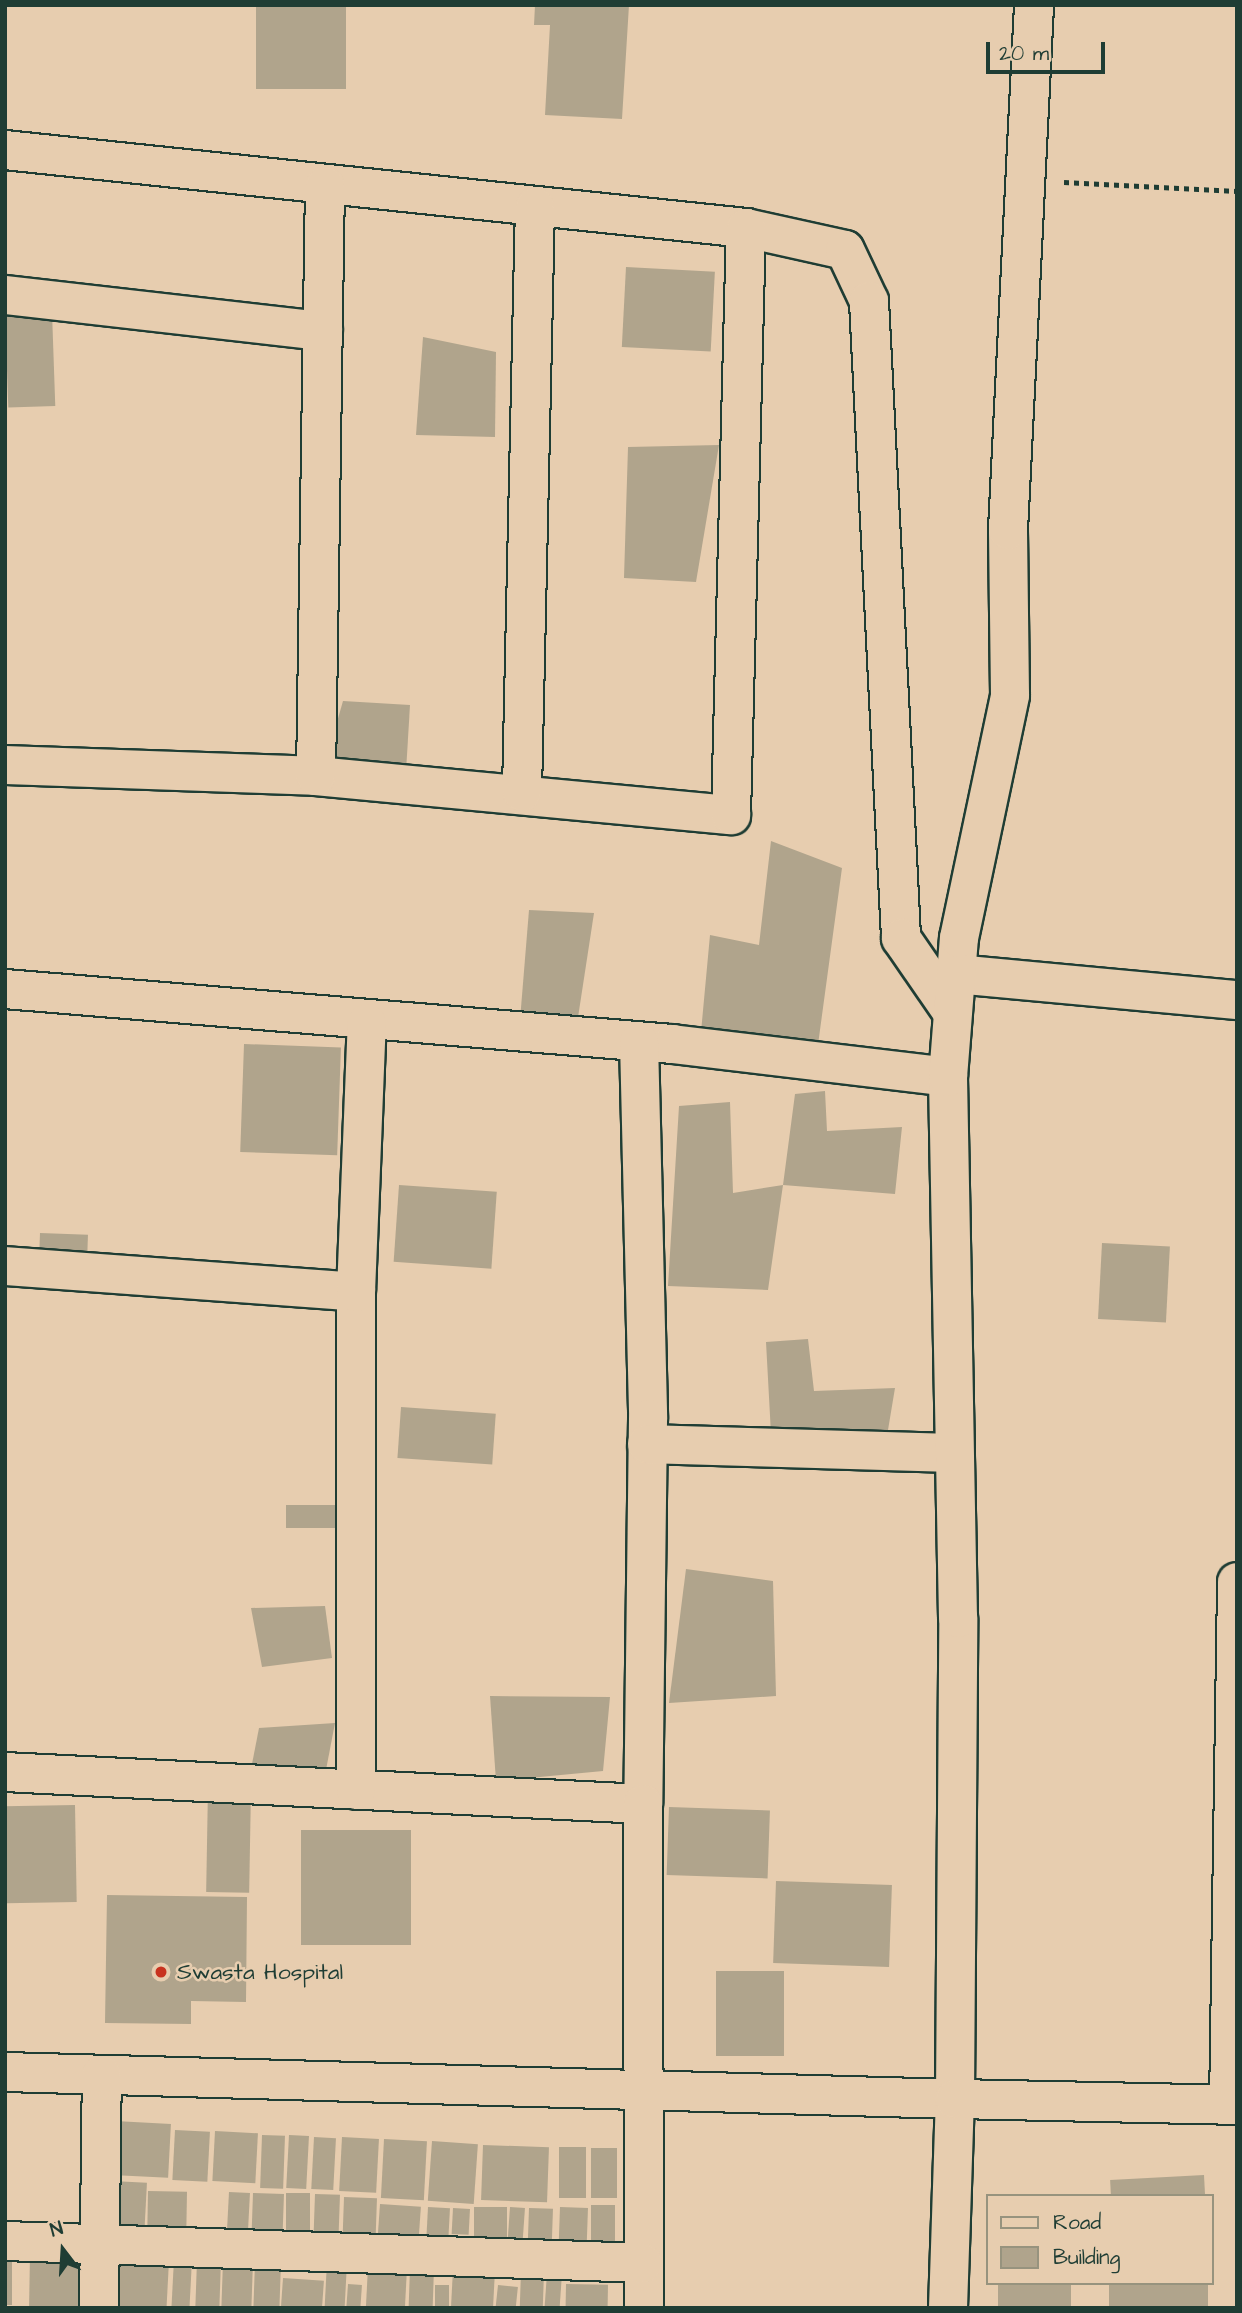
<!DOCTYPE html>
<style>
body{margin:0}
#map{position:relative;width:1242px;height:2313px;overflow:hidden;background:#e7cdaf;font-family:"Architects Daughter",sans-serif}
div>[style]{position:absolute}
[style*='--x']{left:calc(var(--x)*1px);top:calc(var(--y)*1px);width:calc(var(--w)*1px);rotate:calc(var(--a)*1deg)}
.building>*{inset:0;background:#b0a48c;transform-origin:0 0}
.path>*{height:4.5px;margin-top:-2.25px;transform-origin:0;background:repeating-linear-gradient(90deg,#1f3d34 0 5px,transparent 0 10px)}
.roads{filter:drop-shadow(2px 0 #1f3d34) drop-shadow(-2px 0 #1f3d34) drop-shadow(0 2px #1f3d34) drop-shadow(0 -2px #1f3d34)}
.street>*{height:38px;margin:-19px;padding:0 19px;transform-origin:19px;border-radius:19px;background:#e7cdaf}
.secondary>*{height:38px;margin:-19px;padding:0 19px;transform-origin:19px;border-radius:19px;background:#e7cdaf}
.dots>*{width:19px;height:19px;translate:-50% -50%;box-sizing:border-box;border:4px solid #e7cdaf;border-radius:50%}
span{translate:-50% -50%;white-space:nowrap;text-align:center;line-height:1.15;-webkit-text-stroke:5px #e7cdaf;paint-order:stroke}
.poi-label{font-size:23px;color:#1f3d34}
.left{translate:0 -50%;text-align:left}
.frame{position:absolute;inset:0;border:7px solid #1f3d34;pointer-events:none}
.legend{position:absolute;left:986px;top:2194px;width:228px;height:91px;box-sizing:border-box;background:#e7cdaf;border:2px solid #97937e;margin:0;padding:9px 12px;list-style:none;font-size:21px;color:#1f3d34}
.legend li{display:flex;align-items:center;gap:14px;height:35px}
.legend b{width:35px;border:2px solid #97937e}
.north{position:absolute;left:28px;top:2215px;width:70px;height:70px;-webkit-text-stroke:5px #e7cdaf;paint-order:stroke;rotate:343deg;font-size:19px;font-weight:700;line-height:28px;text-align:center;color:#1f3d34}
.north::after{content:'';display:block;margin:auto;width:24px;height:32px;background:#1f3d34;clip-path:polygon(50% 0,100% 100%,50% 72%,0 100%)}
.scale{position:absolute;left:986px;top:42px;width:119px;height:32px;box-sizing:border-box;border:4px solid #1f3d34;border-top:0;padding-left:9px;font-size:21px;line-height:24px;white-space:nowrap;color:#1f3d34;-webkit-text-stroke:5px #e7cdaf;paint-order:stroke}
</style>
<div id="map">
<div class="building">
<i style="left:256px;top:5px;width:90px;height:84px"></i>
<i style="clip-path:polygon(535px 5px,629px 5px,622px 119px,545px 115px,550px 25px,534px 25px)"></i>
<i style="left:626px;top:267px;width:89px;height:80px;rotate:3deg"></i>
<i style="left:52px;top:312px;width:94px;height:47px;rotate:88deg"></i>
<i style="clip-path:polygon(423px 337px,496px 352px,495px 437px,416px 435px)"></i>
<i style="clip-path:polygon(719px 445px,696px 582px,624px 578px,628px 447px)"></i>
<i style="clip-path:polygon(343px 701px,410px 705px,406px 772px,325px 764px)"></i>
<i style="clip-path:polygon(771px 841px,842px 868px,817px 1052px,701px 1032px,710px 935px,759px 945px)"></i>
<i style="clip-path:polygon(529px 910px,594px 913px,577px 1024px,520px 1020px)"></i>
<i style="left:244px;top:1044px;width:97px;height:108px;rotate:2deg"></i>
<i style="clip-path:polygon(825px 1091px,827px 1131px,902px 1127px,895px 1194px,783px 1185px,795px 1094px)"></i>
<i style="clip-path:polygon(730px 1102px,733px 1193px,783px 1185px,768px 1290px,668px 1286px,679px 1106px)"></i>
<i style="left:399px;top:1185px;width:98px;height:77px;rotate:4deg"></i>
<i style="left:40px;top:1233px;width:48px;height:26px;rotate:2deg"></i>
<i style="left:1102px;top:1243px;width:68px;height:76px;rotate:3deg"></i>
<i style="clip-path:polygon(808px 1339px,814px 1391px,895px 1388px,886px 1442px,771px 1434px,766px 1342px)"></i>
<i style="left:401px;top:1407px;width:95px;height:51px;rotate:4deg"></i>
<i style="left:286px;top:1505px;width:53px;height:23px"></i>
<i style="clip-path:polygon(686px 1569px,773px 1581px,776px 1696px,669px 1703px)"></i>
<i style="clip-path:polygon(325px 1606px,332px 1658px,262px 1667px,251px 1608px)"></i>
<i style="clip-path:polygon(490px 1696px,610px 1697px,603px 1771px,496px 1781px)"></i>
<i style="clip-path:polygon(335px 1723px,325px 1775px,251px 1769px,259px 1728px)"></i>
<i style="left:208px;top:1787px;width:43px;height:105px;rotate:1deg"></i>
<i style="left:75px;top:1805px;width:97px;height:70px;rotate:89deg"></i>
<i style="left:669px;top:1807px;width:101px;height:68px;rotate:2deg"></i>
<i style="left:301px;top:1830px;width:110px;height:115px"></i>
<i style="left:776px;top:1881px;width:116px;height:82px;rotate:2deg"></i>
<i style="clip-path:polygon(107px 1895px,247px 1897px,246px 2002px,191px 2001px,191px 2024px,105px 2023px)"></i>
<i style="left:716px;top:1971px;width:68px;height:85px"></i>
<i style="left:115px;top:2121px;width:56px;height:54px;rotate:3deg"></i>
<i style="left:175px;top:2130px;width:35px;height:50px;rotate:3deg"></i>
<i style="left:215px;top:2131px;width:43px;height:50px;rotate:3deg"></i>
<i style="left:262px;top:2135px;width:23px;height:53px;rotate:2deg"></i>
<i style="left:289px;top:2135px;width:20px;height:53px;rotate:3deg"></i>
<i style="left:314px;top:2137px;width:22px;height:52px;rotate:3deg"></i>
<i style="left:342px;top:2137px;width:37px;height:54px;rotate:3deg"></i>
<i style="left:384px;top:2139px;width:43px;height:59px;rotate:3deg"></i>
<i style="left:432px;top:2141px;width:46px;height:60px;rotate:4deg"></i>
<i style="left:483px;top:2145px;width:66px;height:55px;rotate:2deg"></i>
<i style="left:586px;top:2147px;width:51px;height:27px;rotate:90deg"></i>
<i style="left:617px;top:2148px;width:50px;height:26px;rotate:90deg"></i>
<i style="left:1204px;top:2175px;width:21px;height:94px;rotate:87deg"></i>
<i style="left:112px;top:2181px;width:35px;height:54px;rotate:3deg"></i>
<i style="left:148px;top:2191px;width:39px;height:46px;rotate:1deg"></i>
<i style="left:229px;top:2192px;width:21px;height:48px;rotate:3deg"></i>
<i style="left:253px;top:2193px;width:31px;height:49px;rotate:2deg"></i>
<i style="left:286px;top:2193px;width:24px;height:51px"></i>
<i style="left:315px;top:2194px;width:25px;height:51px;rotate:2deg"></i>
<i style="left:344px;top:2197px;width:33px;height:49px;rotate:2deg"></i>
<i style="left:380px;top:2204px;width:41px;height:42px;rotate:4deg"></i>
<i style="left:591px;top:2205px;width:24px;height:52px"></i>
<i style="left:428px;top:2207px;width:22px;height:41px;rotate:3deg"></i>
<i style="left:474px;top:2207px;width:33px;height:43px"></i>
<i style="left:510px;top:2207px;width:15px;height:45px;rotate:4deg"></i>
<i style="left:560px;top:2207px;width:28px;height:35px;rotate:2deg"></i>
<i style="left:453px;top:2208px;width:17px;height:26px;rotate:3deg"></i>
<i style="left:529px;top:2208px;width:24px;height:47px;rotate:2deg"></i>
<i style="left:5px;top:2252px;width:7px;height:53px"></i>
<i style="left:30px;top:2254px;width:57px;height:54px;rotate:1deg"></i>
<i style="left:113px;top:2259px;width:56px;height:48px;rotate:3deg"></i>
<i style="left:174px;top:2259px;width:18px;height:49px;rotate:3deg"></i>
<i style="left:197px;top:2260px;width:24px;height:48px;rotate:2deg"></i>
<i style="left:223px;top:2261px;width:30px;height:47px;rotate:2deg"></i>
<i style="left:255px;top:2262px;width:26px;height:46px;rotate:2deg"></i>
<i style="left:327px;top:2262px;width:20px;height:46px;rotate:3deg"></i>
<i style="left:368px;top:2267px;width:39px;height:41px;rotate:3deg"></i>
<i style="left:410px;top:2268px;width:24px;height:40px;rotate:2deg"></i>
<i style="left:453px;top:2269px;width:42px;height:39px;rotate:3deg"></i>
<i style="left:521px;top:2272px;width:23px;height:36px;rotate:2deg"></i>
<i style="left:547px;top:2273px;width:15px;height:35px;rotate:4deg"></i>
<i style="left:283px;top:2278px;width:41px;height:30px;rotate:4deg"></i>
<i style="left:998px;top:2283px;width:73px;height:25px"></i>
<i style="left:1109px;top:2283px;width:99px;height:25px"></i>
<i style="left:348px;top:2284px;width:14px;height:24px;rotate:4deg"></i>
<i style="left:566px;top:2284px;width:42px;height:24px;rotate:1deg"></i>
<i style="left:435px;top:2285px;width:14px;height:23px"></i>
<i style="left:498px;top:2285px;width:20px;height:23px;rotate:6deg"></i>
</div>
<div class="path">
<i style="--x:1064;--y:182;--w:173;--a:3"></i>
</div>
<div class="roads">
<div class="street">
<i style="--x:5;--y:150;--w:745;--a:6.01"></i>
<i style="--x:746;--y:228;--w:101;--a:12.5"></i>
<i style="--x:845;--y:250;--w:56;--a:64.8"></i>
<i style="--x:869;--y:301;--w:638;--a:87.12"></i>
<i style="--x:901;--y:938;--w:90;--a:55.4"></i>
<i style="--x:5;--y:295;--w:320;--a:6.5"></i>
<i style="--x:5;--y:765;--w:311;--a:2"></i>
<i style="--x:316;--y:776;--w:417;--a:5.4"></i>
<i style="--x:731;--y:815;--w:587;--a:-88.54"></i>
<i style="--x:316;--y:776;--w:590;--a:-89.13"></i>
<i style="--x:522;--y:792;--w:585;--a:-88.73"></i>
<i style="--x:956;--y:974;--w:282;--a:5.3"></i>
<i style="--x:5;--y:989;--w:669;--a:4.71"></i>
<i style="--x:672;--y:1044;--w:278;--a:6.8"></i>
<i style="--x:639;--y:1042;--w:377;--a:88.6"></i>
<i style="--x:648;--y:1419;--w:385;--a:90.7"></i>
<i style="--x:5;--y:1266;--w:352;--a:4.2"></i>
<i style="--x:647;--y:1444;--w:304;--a:1.7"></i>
<i style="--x:5;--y:1772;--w:639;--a:2.87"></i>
<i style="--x:643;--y:1804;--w:504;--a:89.89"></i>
<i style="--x:356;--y:1790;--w:498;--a:-90"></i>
<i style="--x:356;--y:1292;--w:269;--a:-87.7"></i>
<i style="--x:5;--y:2072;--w:950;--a:1.63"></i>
<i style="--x:955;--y:2099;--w:481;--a:-89.6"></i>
<i style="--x:958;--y:1618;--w:541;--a:-91.06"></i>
<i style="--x:948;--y:1077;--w:139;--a:-85.5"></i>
<i style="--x:959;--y:938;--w:248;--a:-78.1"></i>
<i style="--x:1010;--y:695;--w:165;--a:-90.7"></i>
<i style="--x:1008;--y:530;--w:526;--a:-87.16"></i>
<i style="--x:1229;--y:2105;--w:523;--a:-89.12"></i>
<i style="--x:5;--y:2241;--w:638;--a:1.97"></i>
<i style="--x:99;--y:2308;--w:233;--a:-89.3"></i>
</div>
<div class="secondary">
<i style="--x:948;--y:2308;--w:209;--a:-88.1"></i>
<i style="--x:955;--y:2099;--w:282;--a:1.2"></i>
</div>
</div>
<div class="dots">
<i style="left:161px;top:1972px;background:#c8321e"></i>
</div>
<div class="poi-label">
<span class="left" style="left:177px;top:1972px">Swasta Hospital</span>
</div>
<div class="frame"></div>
<ul class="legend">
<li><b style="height:9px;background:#e7cdaf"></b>Road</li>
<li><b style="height:19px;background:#b0a48c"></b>Building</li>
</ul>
<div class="north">N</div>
<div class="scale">20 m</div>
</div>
